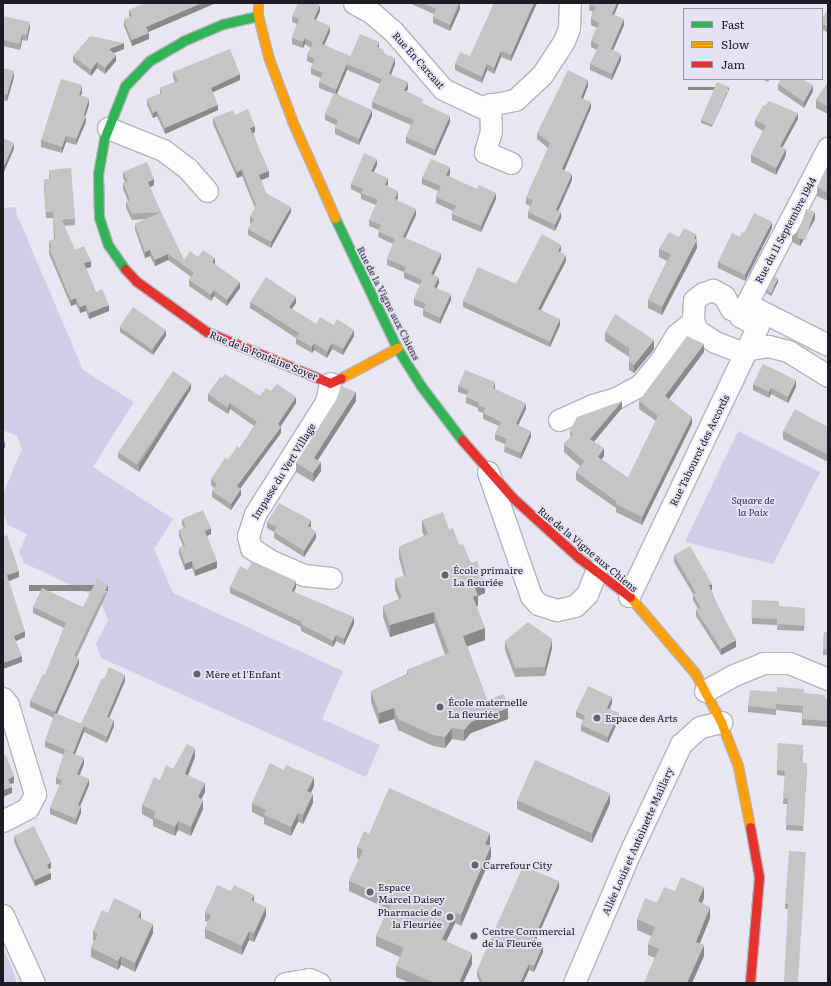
<!DOCTYPE html>
<meta charset="utf-8">
<style>
body{margin:0}
#map{position:relative;width:831px;height:986px;overflow:hidden;background:#e8e6f0;font-family:Literata,serif}
div>[style]{position:absolute}
[style*='--x']{left:calc(var(--x)*1px);top:calc(var(--y)*1px);width:calc(var(--w)*1px);rotate:calc(var(--a)*1deg)}
.green>*{inset:0;background:#d1cde8}
.roads{filter:drop-shadow(1px 0 #b5b4bc) drop-shadow(-1px 0 #b5b4bc) drop-shadow(0 1px #b5b4bc) drop-shadow(0 -1px #b5b4bc)}
.street>*{height:21px;margin:-10.5px;padding:0 10.5px;transform-origin:10.5px;border-radius:10.5px;background:#fcfbfd}
.fast>*{height:9px;margin:-4.5px;padding:0 4.5px;transform-origin:4.5px;border-radius:4.5px;background:#30b455}
.slow>*{height:9px;margin:-4.5px;padding:0 4.5px;transform-origin:4.5px;border-radius:4.5px;background:#ff9f0a}
.jam>*{height:9px;margin:-4.5px;padding:0 4.5px;transform-origin:4.5px;border-radius:4.5px;background:#e5322d}
.wall>*{inset:0;background:#aaa9a9}
.shaded-wall>*{inset:0;background:#8b898a;transform-origin:0 0}
.building>*{inset:0;background:#c6c4c5;transform-origin:0 0}
.dots>*{width:11px;height:11px;translate:-50% -50%;box-sizing:border-box;border:2px solid #e4e2f4;border-radius:50%}
span{translate:-50% -50%;white-space:nowrap;text-align:center;line-height:1.15;-webkit-text-stroke:3.5px #e4e2f4;paint-order:stroke}
.street-label{font-size:10px;color:#1d1c23}
.park-label{font-size:10px;color:#3a2c69;font-style:italic}
.poi-label{font-size:10px;color:#1d1c23}
.left{translate:0 -50%;text-align:left}
.right{translate:-100% -50%;text-align:right}
.frame{position:absolute;inset:0;border:4px solid #1d1c23;pointer-events:none}
.legend{position:absolute;left:683px;top:8px;width:140px;height:72px;box-sizing:border-box;background:#e4e2f4;border:1px solid #9493a0;margin:0;padding:5px 7px;list-style:none;font-size:12px;color:#1d1c23}
.legend li{display:flex;align-items:center;gap:8px;height:20px}
.legend b{width:20px;border:1px solid #9493a0}
</style>
<div id="map">
<div class="green">
<i style="clip-path:polygon(16px 207px,17px 215px,83px 370px,134px 402px,93px 467px,173px 519px,154px 549px,173px 593px,343px 671px,322px 719px,380px 745px,366px 777px,101px 658px,96px 644px,108px 620px,99px 598px,24px 563px,19px 552px,27px 534px,8px 525px,3px 512px,3px 494px,22px 449px,17px 436px,3px 430px,3px 208px)"></i>
<i style="clip-path:polygon(738px 431px,820px 472px,773px 564px,685px 542px)"></i>
<i style="clip-path:polygon(3px 949px,11px 965px,17px 983px,3px 983px)"></i>
</div>
<div class="roads">
<div class="street">
<i style="--x:354;--y:3;--w:21;--a:29"></i>
<i style="--x:372;--y:13;--w:28;--a:41"></i>
<i style="--x:393;--y:31;--w:77;--a:49.2"></i>
<i style="--x:443;--y:89;--w:42;--a:25.3"></i>
<i style="--x:481;--y:107;--w:35;--a:-12"></i>
<i style="--x:515;--y:100;--w:37;--a:-43"></i>
<i style="--x:542;--y:75;--w:40;--a:-57.1"></i>
<i style="--x:564;--y:41;--w:14;--a:-69"></i>
<i style="--x:569;--y:28;--w:25;--a:-88"></i>
<i style="--x:490;--y:104;--w:27;--a:88"></i>
<i style="--x:491;--y:131;--w:22;--a:106"></i>
<i style="--x:485;--y:152;--w:28;--a:23"></i>
<i style="--x:108;--y:128;--w:59;--a:21.8"></i>
<i style="--x:163;--y:150;--w:31;--a:37"></i>
<i style="--x:188;--y:169;--w:29;--a:49"></i>
<i style="--x:828;--y:345;--w:84;--a:-153.1"></i>
<i style="--x:753;--y:307;--w:11;--a:153"></i>
<i style="--x:743;--y:312;--w:12;--a:-166"></i>
<i style="--x:731;--y:309;--w:15;--a:-118"></i>
<i style="--x:724;--y:296;--w:13;--a:-151"></i>
<i style="--x:713;--y:290;--w:10;--a:163"></i>
<i style="--x:703;--y:293;--w:11;--a:142"></i>
<i style="--x:694;--y:300;--w:21;--a:93"></i>
<i style="--x:693;--y:321;--w:11;--a:63"></i>
<i style="--x:698;--y:331;--w:20;--a:33"></i>
<i style="--x:715;--y:342;--w:26;--a:21"></i>
<i style="--x:739;--y:351;--w:29;--a:-10"></i>
<i style="--x:768;--y:346;--w:21;--a:14"></i>
<i style="--x:788;--y:351;--w:47;--a:32"></i>
<i style="--x:330;--y:383;--w:19;--a:102"></i>
<i style="--x:326;--y:402;--w:133;--a:122.4"></i>
<i style="--x:255;--y:514;--w:23;--a:108"></i>
<i style="--x:248;--y:536;--w:12;--a:76"></i>
<i style="--x:251;--y:548;--w:24;--a:33"></i>
<i style="--x:271;--y:561;--w:36;--a:23"></i>
<i style="--x:304;--y:575;--w:27;--a:6"></i>
<i style="--x:559;--y:420;--w:36;--a:-24"></i>
<i style="--x:592;--y:405;--w:25;--a:-16"></i>
<i style="--x:616;--y:398;--w:27;--a:-28"></i>
<i style="--x:640;--y:385;--w:33;--a:-50"></i>
<i style="--x:661;--y:360;--w:29;--a:-59"></i>
<i style="--x:676;--y:335;--w:22;--a:-39"></i>
<i style="--x:488;--y:472;--w:131;--a:70.9"></i>
<i style="--x:531;--y:596;--w:11;--a:49"></i>
<i style="--x:538;--y:604;--w:20;--a:18"></i>
<i style="--x:557;--y:610;--w:18;--a:-13"></i>
<i style="--x:575;--y:606;--w:17;--a:-45"></i>
<i style="--x:587;--y:594;--w:24;--a:-68"></i>
<i style="--x:629;--y:596;--w:299;--a:-64.5"></i>
<i style="--x:758;--y:326;--w:21;--a:-151"></i>
<i style="--x:740;--y:316;--w:190;--a:-62.4"></i>
<i style="--x:705;--y:691;--w:33;--a:-29"></i>
<i style="--x:734;--y:675;--w:31;--a:-22"></i>
<i style="--x:763;--y:663;--w:26;--a:0"></i>
<i style="--x:789;--y:663;--w:42;--a:22.3"></i>
<i style="--x:3;--y:698;--w:9;--a:54"></i>
<i style="--x:8;--y:705;--w:93;--a:73.1"></i>
<i style="--x:35;--y:794;--w:16;--a:117"></i>
<i style="--x:28;--y:808;--w:28;--a:153"></i>
<i style="--x:3;--y:915;--w:75;--a:65.5"></i>
<i style="--x:285;--y:983;--w:24;--a:-9"></i>
<i style="--x:309;--y:979;--w:11;--a:22"></i>
<i style="--x:574;--y:983;--w:147;--a:-66.8"></i>
<i style="--x:632;--y:848;--w:115;--a:-64.8"></i>
<i style="--x:681;--y:744;--w:25;--a:-42"></i>
<i style="--x:700;--y:727;--w:22;--a:-13"></i>
</div>
<div class="fast">
<i style="--x:335;--y:218;--w:144;--a:64.5"></i>
<i style="--x:397;--y:348;--w:45;--a:57.7"></i>
<i style="--x:421;--y:386;--w:68;--a:52.8"></i>
<i style="--x:125;--y:269;--w:29;--a:-125"></i>
<i style="--x:108;--y:245;--w:29;--a:-108"></i>
<i style="--x:99;--y:217;--w:43;--a:-91.3"></i>
<i style="--x:98;--y:174;--w:36;--a:-80"></i>
<i style="--x:104;--y:139;--w:57;--a:-68.4"></i>
<i style="--x:125;--y:86;--w:35;--a:-46"></i>
<i style="--x:149;--y:61;--w:39;--a:-30"></i>
<i style="--x:183;--y:41;--w:43;--a:-23"></i>
<i style="--x:223;--y:24;--w:36;--a:-13"></i>
</div>
<div class="slow">
<i style="--x:258;--y:3;--w:13;--a:90"></i>
<i style="--x:258;--y:16;--w:44;--a:75.7"></i>
<i style="--x:269;--y:59;--w:68;--a:69.4"></i>
<i style="--x:293;--y:123;--w:104;--a:66.1"></i>
<i style="--x:341;--y:378;--w:64;--a:-28.2"></i>
<i style="--x:630;--y:597;--w:100;--a:49.5"></i>
<i style="--x:695;--y:673;--w:55;--a:62"></i>
<i style="--x:721;--y:722;--w:47;--a:68.9"></i>
<i style="--x:738;--y:766;--w:62;--a:78.9"></i>
</div>
<div class="jam">
<i style="--x:125;--y:269;--w:16;--a:47"></i>
<i style="--x:136;--y:281;--w:87;--a:35.7"></i>
<i style="--x:207;--y:332;--w:133;--a:22.5"></i>
<i style="--x:330;--y:383;--w:12;--a:-24"></i>
<i style="--x:462;--y:440;--w:77;--a:48.7"></i>
<i style="--x:513;--y:498;--w:89;--a:42.3"></i>
<i style="--x:579;--y:558;--w:64;--a:37.4"></i>
<i style="--x:750;--y:827;--w:51;--a:79.8"></i>
<i style="--x:759;--y:877;--w:106;--a:94.9"></i>
</div>
</div>
<div class="wall">
<i style="clip-path:polygon(216px 3px,148px 32px,149px 39px,132px 46px,124px 26px,124px 20px,130px 17px,129px 16px,129px 10px)"></i>
<i style="clip-path:polygon(409px 3px,460px 3px,460px 9px,450px 31px,433px 23px,433px 17px,434px 14px)"></i>
<i style="clip-path:polygon(537px 3px,511px 61px,501px 57px,494px 74px,487px 70px,482px 83px,455px 70px,455px 64px,470px 56px)"></i>
<i style="clip-path:polygon(590px 3px,619px 3px,614px 15px,624px 25px,613px 50px,621px 60px,612px 80px,590px 70px,590px 64px,597px 50px,591px 47px,591px 41px,597px 28px,591px 25px,591px 18px,593px 12px,589px 10px)"></i>
<i style="clip-path:polygon(828px 9px,828px 33px,822px 29px,822px 20px)"></i>
<i style="clip-path:polygon(320px 11px,316px 20px,330px 32px,324px 45px,350px 57px,379px 48px,395px 64px,391px 75px,408px 89px,406px 91px,423px 104px,450px 122px,435px 156px,406px 143px,406px 137px,411px 125px,372px 108px,372px 102px,380px 84px,347px 70px,337px 94px,372px 116px,359px 145px,335px 134px,335px 128px,336px 125px,325px 120px,325px 114px,334px 94px,319px 88px,319px 82px,321px 78px,311px 74px,311px 68px,313px 64px,307px 61px,307px 55px,311px 48px,305px 44px,303px 48px,292px 44px,292px 38px,297px 24px,292px 22px,292px 16px)"></i>
<i style="clip-path:polygon(3px 16px,30px 28px,27px 41px,22px 40px,20px 50px,3px 46px)"></i>
<i style="clip-path:polygon(124px 49px,113px 53px,116px 61px,105px 74px,97px 68px,91px 76px,73px 62px,73px 56px)"></i>
<i style="clip-path:polygon(3px 68px,14px 77px,7px 101px,3px 100px)"></i>
<i style="clip-path:polygon(173px 72px,240px 80px,213px 92px,218px 110px,165px 134px,157px 116px,153px 118px,147px 105px,147px 99px,160px 94px,160px 88px,175px 82px,173px 77px)"></i>
<i style="clip-path:polygon(762px 79px,770px 79px,768px 82px)"></i>
<i style="clip-path:polygon(828px 82px,828px 114px,816px 108px,816px 100px)"></i>
<i style="clip-path:polygon(778px 84px,813px 91px,804px 108px,778px 90px)"></i>
<i style="clip-path:polygon(588px 86px,583px 99px,591px 108px,564px 170px,572px 180px,558px 211px,561px 218px,555px 231px,528px 218px,528px 212px,530px 206px,526px 204px,526px 198px,548px 148px,537px 139px,537px 133px)"></i>
<i style="clip-path:polygon(729px 90px,712px 127px,701px 123px,701px 120px)"></i>
<i style="clip-path:polygon(82px 92px,81px 96px,89px 105px,85px 116px,86px 122px,76px 145px,66px 142px,62px 153px,41px 147px,41px 140px)"></i>
<i style="clip-path:polygon(765px 106px,798px 119px,782px 147px,786px 155px,776px 175px,751px 162px,751px 155px,763px 131px,755px 126px,755px 120px)"></i>
<i style="clip-path:polygon(235px 115px,255px 132px,253px 133px,269px 177px,261px 180px,266px 193px,291px 212px,271px 248px,248px 235px,248px 229px,251px 224px,250px 223px,250px 217px,255px 208px,242px 176px,237px 178px,213px 124px,213px 118px)"></i>
<i style="clip-path:polygon(377px 165px,374px 172px,388px 184px,387px 186px,398px 197px,397px 200px,416px 215px,405px 238px,441px 259px,434px 275px,439px 283px,437px 288px,451px 300px,440px 324px,423px 316px,423px 310px,424px 309px,414px 305px,414px 299px,420px 285px,404px 278px,404px 272px,387px 265px,387px 259px,393px 244px,378px 237px,379px 230px,369px 226px,369px 220px,376px 205px,361px 199px,361px 194px,351px 189px,351px 184px)"></i>
<i style="clip-path:polygon(828px 165px,828px 201px,817px 196px,817px 187px)"></i>
<i style="clip-path:polygon(49px 170px,75px 219px,75px 225px,64px 226px,75px 250px,91px 267px,86px 268px,96px 292px,109px 311px,89px 319px,86px 311px,80px 313px,76px 304px,71px 306px,49px 254px,49px 241px,54px 239px,53px 218px,46px 218px,44px 186px,44px 180px,49px 179px)"></i>
<i style="clip-path:polygon(123px 172px,154px 185px,150px 187px,161px 213px,184px 260px,198px 257px,215px 264px,240px 288px,227px 306px,214px 296px,211px 301px,189px 286px,189px 280px,191px 277px,168px 260px,155px 266px,150px 256px,145px 258px,135px 230px,135px 224px,146px 219px,132px 220px,126px 208px,126px 202px,128px 201px,123px 189px,123px 183px,125px 182px,123px 178px)"></i>
<i style="clip-path:polygon(450px 174px,448px 176px,496px 199px,481px 232px,452px 220px,452px 214px,453px 211px,436px 203px,436px 197px,438px 191px,422px 184px,422px 178px)"></i>
<i style="clip-path:polygon(815px 219px,800px 246px,792px 242px,792px 236px)"></i>
<i style="clip-path:polygon(772px 228px,745px 281px,718px 268px,718px 262px,740px 237px,744px 233px)"></i>
<i style="clip-path:polygon(679px 237px,696px 239px,697px 248px,662px 315px,648px 308px,648px 300px,667px 261px,659px 257px,659px 249px)"></i>
<i style="clip-path:polygon(561px 250px,560px 252px,566px 261px,541px 310px,560px 325px,550px 347px,463px 307px,463px 301px,516px 284px)"></i>
<i style="clip-path:polygon(778px 282px,771px 296px,766px 293px,766px 290px)"></i>
<i style="clip-path:polygon(250px 302px,296px 303px,292px 309px,316px 324px,334px 325px,354px 336px,343px 355px,332px 349px,327px 358px,314px 350px,312px 353px,296px 344px,296px 338px,250px 308px)"></i>
<i style="clip-path:polygon(120px 327px,166px 336px,153px 355px,120px 332px)"></i>
<i style="clip-path:polygon(605px 332px,654px 349px,634px 373px,629px 370px,629px 357px,605px 341px)"></i>
<i style="clip-path:polygon(704px 352px,669px 399px,692px 424px,642px 525px,616px 512px,616px 508px,576px 480px,576px 472px,580px 466px,564px 452px,564px 444px,570px 437px,570px 431px,622px 408px,594px 442px,604px 456px,601px 459px,628px 478px,656px 421px,639px 409px,639px 401px)"></i>
<i style="clip-path:polygon(222px 378px,260px 396px,271px 391px,296px 403px,281px 426px,281px 433px,240px 488px,241px 495px,231px 510px,212px 497px,212px 491px,214px 488px,211px 485px,211px 479px,228px 460px,240px 448px,254px 426px,230px 409px,228px 414px,208px 401px,208px 394px)"></i>
<i style="clip-path:polygon(753px 384px,796px 387px,788px 403px,771px 394px,769px 398px,753px 390px)"></i>
<i style="clip-path:polygon(458px 386px,495px 388px,495px 389px,526px 409px,518px 425px,531px 437px,521px 459px,504px 452px,505px 444px,495px 440px,495px 434px,499px 426px,483px 419px,483px 413px,478px 411px,478px 408px,466px 403px,466px 397px,467px 395px,458px 392px)"></i>
<i style="clip-path:polygon(191px 389px,139px 472px,118px 458px,118px 452px)"></i>
<i style="clip-path:polygon(356px 401px,318px 460px,321px 471px,313px 482px,296px 472px,296px 463px)"></i>
<i style="clip-path:polygon(828px 427px,828px 462px,783px 439px,783px 431px)"></i>
<i style="clip-path:polygon(182px 519px,211px 534px,207px 536px,217px 568px,195px 576px,192px 568px,185px 570px,179px 554px,179px 548px,183px 546px,179px 536px,179px 530px,184px 528px,182px 525px)"></i>
<i style="clip-path:polygon(422px 520px,449px 530px,471px 563px,485px 593px,478px 596px,478px 606px,477px 606px,485px 640px,467px 646px,487px 700px,508px 719px,471px 733px,464px 741px,452px 739px,445px 748px,433px 746px,398px 730px,394px 719px,379px 724px,371px 702px,371px 691px,407px 674px,407px 670px,445px 655px,434px 623px,390px 637px,383px 617px,383px 606px,399px 599px,395px 590px,395px 579px,404px 576px,399px 558px,399px 547px,424px 536px,422px 531px)"></i>
<i style="clip-path:polygon(267px 522px,311px 526px,310px 528px,316px 538px,304px 557px,274px 538px,274px 532px,267px 528px)"></i>
<i style="clip-path:polygon(674px 555px,712px 590px,711px 590px,736px 647px,721px 655px,696px 616px,696px 610px,698px 609px,693px 600px,693px 594px,674px 562px)"></i>
<i style="clip-path:polygon(248px 570px,296px 587px,294px 592px,354px 624px,344px 645px,336px 641px,333px 647px,301px 631px,301px 627px,230px 593px,230px 587px)"></i>
<i style="clip-path:polygon(108px 591px,77px 657px,79px 664px,57px 714px,81px 724px,104px 679px,125px 681px,109px 718px,114px 726px,107px 743px,84px 732px,75px 754px,84px 764px,80px 775px,89px 785px,80px 806px,81px 813px,76px 825px,50px 814px,50px 808px,60px 785px,56px 784px,56px 778px,64px 755px,45px 747px,45px 741px,54px 718px,30px 707px,30px 701px,45px 675px,64px 628px,33px 613px,33px 607px,83px 607px)"></i>
<i style="clip-path:polygon(752px 600px,779px 606px,805px 614px,804px 631px,777px 630px,778px 618px,777px 625px,752px 624px)"></i>
<i style="clip-path:polygon(824px 632px,828px 632px,828px 655px,823px 655px)"></i>
<i style="clip-path:polygon(505px 641px,552px 648px,545px 676px,515px 677px,505px 650px)"></i>
<i style="clip-path:polygon(777px 692px,804px 693px,825px 699px,828px 699px,828px 727px,802px 725px,802px 713px,776px 710px,776px 715px,748px 712px,748px 706px)"></i>
<i style="clip-path:polygon(612px 703px,610px 709px,619px 719px,608px 743px,581px 731px,581px 725px,583px 720px,576px 717px,576px 711px)"></i>
<i style="clip-path:polygon(778px 743px,803px 750px,802px 762px,807px 768px,803px 831px,786px 830px,787px 804px,783px 804px,785px 776px,777px 775px)"></i>
<i style="clip-path:polygon(195px 757px,188px 775px,205px 792px,201px 799px,203px 809px,191px 836px,178px 830px,175px 836px,153px 826px,153px 820px,142px 814px,142px 805px,160px 780px,173px 769px)"></i>
<i style="clip-path:polygon(314px 786px,311px 793px,313px 803px,303px 824px,298px 822px,291px 836px,264px 824px,264px 818px,252px 812px,252px 803px)"></i>
<i style="clip-path:polygon(517px 800px,610px 803px,592px 843px,517px 809px)"></i>
<i style="clip-path:polygon(369px 834px,490px 844px,489px 846px,491px 857px,461px 926px,455px 923px,446px 941px,472px 964px,463px 983px,410px 983px,396px 977px,396px 966px,400px 957px,376px 946px,376px 936px,388px 909px,349px 891px,349px 881px,359px 859px,357px 858px,357px 847px)"></i>
<i style="clip-path:polygon(14px 836px,51px 868px,49px 869px,51px 879px,35px 886px,14px 842px)"></i>
<i style="clip-path:polygon(806px 857px,788px 909px,785px 909px,785px 904px)"></i>
<i style="clip-path:polygon(559px 888px,535px 942px,543px 952px,534px 972px,529px 970px,523px 983px,480px 983px,477px 976px,477px 970px)"></i>
<i style="clip-path:polygon(675px 891px,704px 898px,702px 903px,710px 918px,700px 943px,704px 956px,692px 983px,644px 983px,655px 958px,648px 955px,648px 944px,651px 936px,637px 930px,637px 919px,657px 903px)"></i>
<i style="clip-path:polygon(254px 901px,266px 916px,254px 942px,249px 940px,242px 955px,205px 938px,205px 929px,208px 922px,205px 921px,205px 912px)"></i>
<i style="clip-path:polygon(108px 913px,141px 918px,153px 933px,135px 972px,121px 965px,118px 970px,91px 957px,91px 948px,94px 941px,93px 940px,93px 931px)"></i>
</div>
<div class="shaded-wall">
<i style="clip-path:polygon(202px 3px,216px 3px,146px 33px,146px 27px)"></i>
<i style="clip-path:polygon(460px 3px,460px 9px,450px 31px,450px 25px)"></i>
<i style="clip-path:polygon(534px 3px,537px 3px,511px 61px,511px 55px)"></i>
<i style="clip-path:polygon(617px 3px,619px 3px,612px 20px,612px 14px)"></i>
<i style="clip-path:polygon(320px 5px,320px 11px,314px 24px,314px 19px)"></i>
<i style="clip-path:polygon(624px 19px,624px 25px,611px 55px,611px 49px)"></i>
<i style="clip-path:polygon(30px 22px,30px 28px,27px 41px,27px 35px)"></i>
<i style="clip-path:polygon(330px 26px,330px 32px,322px 50px,322px 44px)"></i>
<i style="clip-path:polygon(149px 33px,149px 39px,132px 46px,132px 40px)"></i>
<i style="clip-path:polygon(22px 34px,22px 40px,20px 50px,20px 44px)"></i>
<i style="clip-path:polygon(305px 38px,305px 44px,303px 48px,303px 42px)"></i>
<i style="clip-path:polygon(379px 42px,379px 48px,377px 47px)"></i>
<i style="clip-path:polygon(124px 43px,124px 49px,109px 55px,109px 49px)"></i>
<i style="clip-path:polygon(501px 51px,501px 57px,494px 74px,494px 68px)"></i>
<i style="clip-path:polygon(621px 54px,621px 60px,612px 80px,612px 74px)"></i>
<i style="clip-path:polygon(116px 55px,116px 61px,105px 74px,105px 68px)"></i>
<i style="clip-path:polygon(395px 58px,395px 64px,389px 80px,389px 74px)"></i>
<i style="clip-path:polygon(97px 62px,97px 68px,91px 76px,91px 70px)"></i>
<i style="clip-path:polygon(347px 64px,347px 70px,336px 96px,336px 90px)"></i>
<i style="clip-path:polygon(487px 64px,487px 70px,482px 83px,482px 77px)"></i>
<i style="clip-path:polygon(14px 71px,14px 77px,7px 101px,7px 95px)"></i>
<i style="clip-path:polygon(240px 74px,240px 80px,211px 93px,211px 88px)"></i>
<i style="clip-path:polygon(588px 80px,588px 86px,581px 104px,581px 98px)"></i>
<i style="clip-path:polygon(408px 82px,408px 89px,404px 96px,404px 90px)"></i>
<i style="clip-path:polygon(82px 85px,82px 92px,79px 101px,79px 95px)"></i>
<i style="clip-path:polygon(813px 85px,813px 91px,804px 108px,804px 102px)"></i>
<i style="left:729px;top:87px;width:3px;height:41px;rotate:90deg"></i>
<i style="clip-path:polygon(89px 98px,89px 105px,84px 121px,84px 115px)"></i>
<i style="clip-path:polygon(591px 102px,591px 108px,562px 176px,562px 169px)"></i>
<i style="clip-path:polygon(218px 105px,218px 110px,165px 134px,165px 128px)"></i>
<i style="clip-path:polygon(372px 110px,372px 116px,359px 145px,359px 139px)"></i>
<i style="clip-path:polygon(157px 111px,157px 116px,153px 118px,153px 113px)"></i>
<i style="clip-path:polygon(798px 113px,798px 119px,780px 152px,780px 146px)"></i>
<i style="clip-path:polygon(86px 116px,86px 122px,76px 145px,76px 139px)"></i>
<i style="clip-path:polygon(450px 116px,450px 122px,435px 156px,435px 150px)"></i>
<i style="clip-path:polygon(255px 126px,255px 132px,250px 134px,250px 128px)"></i>
<i style="clip-path:polygon(66px 136px,66px 142px,62px 153px,62px 147px)"></i>
<i style="clip-path:polygon(14px 143px,14px 149px,3px 174px,3px 168px)"></i>
<i style="clip-path:polygon(786px 149px,786px 155px,776px 175px,776px 168px)"></i>
<i style="clip-path:polygon(377px 159px,377px 165px,371px 177px,371px 171px)"></i>
<i style="clip-path:polygon(450px 167px,450px 174px,446px 182px,446px 175px)"></i>
<i style="clip-path:polygon(242px 170px,242px 176px,237px 178px,237px 172px)"></i>
<i style="clip-path:polygon(269px 171px,269px 177px,259px 181px,259px 175px)"></i>
<i style="clip-path:polygon(572px 174px,572px 180px,556px 216px,556px 210px)"></i>
<i style="clip-path:polygon(388px 178px,388px 184px,385px 191px,385px 185px)"></i>
<i style="clip-path:polygon(154px 179px,154px 185px,148px 188px,148px 182px)"></i>
<i style="clip-path:polygon(398px 191px,398px 197px,395px 205px,395px 199px)"></i>
<i style="clip-path:polygon(496px 193px,496px 199px,481px 232px,481px 226px)"></i>
<i style="clip-path:polygon(291px 207px,291px 212px,271px 248px,271px 242px)"></i>
<i style="clip-path:polygon(416px 209px,416px 215px,403px 243px,403px 237px)"></i>
<i style="clip-path:polygon(561px 212px,561px 218px,555px 231px,555px 225px)"></i>
<i style="clip-path:polygon(815px 212px,815px 219px,800px 246px,800px 240px)"></i>
<i style="clip-path:polygon(772px 222px,772px 228px,745px 281px,745px 275px)"></i>
<i style="clip-path:polygon(696px 234px,697px 248px,662px 315px,662px 307px)"></i>
<i style="clip-path:polygon(561px 245px,561px 250px,558px 256px,558px 251px)"></i>
<i style="clip-path:polygon(150px 250px,150px 256px,145px 258px,145px 252px)"></i>
<i style="clip-path:polygon(441px 253px,441px 259px,431px 280px,431px 274px)"></i>
<i style="clip-path:polygon(168px 254px,168px 260px,155px 266px,155px 260px)"></i>
<i style="clip-path:polygon(566px 255px,566px 261px,538px 315px,538px 309px)"></i>
<i style="clip-path:polygon(215px 258px,215px 265px,212px 262px)"></i>
<i style="clip-path:polygon(91px 261px,91px 267px,84px 269px,84px 263px)"></i>
<i style="clip-path:polygon(439px 277px,439px 283px,434px 293px,434px 287px)"></i>
<i style="clip-path:polygon(778px 278px,778px 282px,771px 296px,771px 293px)"></i>
<i style="clip-path:polygon(240px 282px,240px 288px,227px 306px,227px 300px)"></i>
<i style="clip-path:polygon(214px 290px,214px 296px,211px 301px,211px 295px)"></i>
<i style="clip-path:polygon(451px 294px,451px 300px,440px 324px,440px 318px)"></i>
<i style="clip-path:polygon(296px 297px,296px 303px,289px 313px,289px 307px)"></i>
<i style="clip-path:polygon(76px 298px,76px 304px,71px 306px,71px 300px)"></i>
<i style="clip-path:polygon(86px 305px,86px 311px,80px 313px,80px 307px)"></i>
<i style="clip-path:polygon(109px 305px,109px 311px,89px 319px,89px 313px)"></i>
<i style="clip-path:polygon(560px 319px,560px 325px,550px 347px,550px 342px)"></i>
<i style="clip-path:polygon(166px 330px,166px 336px,153px 355px,153px 349px)"></i>
<i style="clip-path:polygon(354px 330px,354px 336px,343px 355px,343px 349px)"></i>
<i style="clip-path:polygon(654px 340px,654px 349px,634px 373px,634px 365px)"></i>
<i style="clip-path:polygon(314px 343px,314px 350px,312px 353px,312px 347px)"></i>
<i style="clip-path:polygon(332px 343px,332px 349px,327px 358px,327px 352px)"></i>
<i style="clip-path:polygon(704px 344px,704px 352px,665px 404px,665px 396px)"></i>
<i style="clip-path:polygon(796px 380px,796px 387px,788px 403px,788px 397px)"></i>
<i style="clip-path:polygon(495px 382px,495px 388px,493px 394px,493px 388px)"></i>
<i style="clip-path:polygon(191px 383px,191px 389px,139px 472px,139px 465px)"></i>
<i style="clip-path:polygon(771px 388px,771px 394px,769px 398px,769px 392px)"></i>
<i style="clip-path:polygon(356px 392px,356px 401px,314px 466px,314px 458px)"></i>
<i style="clip-path:polygon(296px 397px,296px 403px,278px 430px,278px 424px)"></i>
<i style="clip-path:polygon(622px 401px,622px 408px,590px 446px,590px 439px)"></i>
<i style="clip-path:polygon(230px 403px,230px 409px,228px 414px,228px 408px)"></i>
<i style="clip-path:polygon(526px 403px,526px 409px,516px 430px,516px 424px)"></i>
<i style="clip-path:polygon(692px 417px,692px 424px,642px 525px,642px 517px)"></i>
<i style="clip-path:polygon(281px 427px,281px 433px,237px 493px,237px 486px)"></i>
<i style="clip-path:polygon(531px 431px,531px 437px,521px 459px,521px 453px)"></i>
<i style="clip-path:polygon(5px 441px,5px 447px,3px 451px,3px 445px)"></i>
<i style="clip-path:polygon(604px 448px,604px 456px,598px 464px,598px 457px)"></i>
<i style="clip-path:polygon(321px 462px,321px 471px,313px 482px,313px 473px)"></i>
<i style="clip-path:polygon(241px 489px,241px 495px,231px 510px,231px 504px)"></i>
<i style="clip-path:polygon(311px 520px,311px 526px,308px 532px,308px 526px)"></i>
<i style="clip-path:polygon(211px 528px,211px 534px,205px 537px,205px 531px)"></i>
<i style="clip-path:polygon(316px 532px,316px 538px,304px 557px,304px 551px)"></i>
<i style="clip-path:polygon(192px 561px,192px 568px,185px 570px,185px 564px)"></i>
<i style="clip-path:polygon(217px 561px,217px 568px,195px 576px,195px 570px)"></i>
<i style="clip-path:polygon(19px 571px,19px 577px,7px 582px,7px 575px)"></i>
<i style="clip-path:polygon(296px 581px,296px 587px,292px 597px,292px 591px)"></i>
<i style="clip-path:polygon(485px 582px,485px 593px,478px 596px,478px 606px,473px 608px,473px 597px,474px 586px)"></i>
<i style="clip-path:polygon(712px 584px,712px 590px,709px 591px,709px 585px)"></i>
<i style="left:108px;top:585px;width:6px;height:79px;rotate:90deg"></i>
<i style="clip-path:polygon(434px 612px,434px 623px,390px 637px,390px 625px)"></i>
<i style="clip-path:polygon(354px 617px,354px 624px,344px 645px,344px 639px)"></i>
<i style="clip-path:polygon(485px 628px,485px 640px,463px 648px,463px 636px)"></i>
<i style="clip-path:polygon(25px 631px,25px 637px,14px 642px,14px 636px)"></i>
<i style="clip-path:polygon(336px 635px,336px 641px,333px 647px,333px 641px)"></i>
<i style="clip-path:polygon(552px 639px,552px 648px,545px 676px,545px 667px)"></i>
<i style="clip-path:polygon(736px 640px,736px 647px,721px 655px,721px 649px)"></i>
<i style="clip-path:polygon(22px 656px,22px 662px,3px 669px,3px 663px)"></i>
<i style="clip-path:polygon(79px 658px,79px 664px,55px 718px,55px 712px)"></i>
<i style="clip-path:polygon(125px 675px,125px 681px,107px 723px,107px 717px)"></i>
<i style="clip-path:polygon(612px 697px,612px 703px,607px 714px,607px 708px)"></i>
<i style="clip-path:polygon(394px 708px,394px 719px,379px 724px,379px 713px)"></i>
<i style="clip-path:polygon(508px 708px,508px 719px,471px 733px,464px 741px,464px 730px,471px 722px)"></i>
<i style="clip-path:polygon(619px 713px,619px 719px,608px 743px,608px 737px)"></i>
<i style="clip-path:polygon(114px 720px,114px 726px,107px 743px,107px 737px)"></i>
<i style="clip-path:polygon(84px 726px,84px 732px,73px 759px,73px 753px)"></i>
<i style="clip-path:polygon(452px 728px,452px 739px,445px 748px,445px 737px)"></i>
<i style="clip-path:polygon(195px 748px,195px 757px,185px 783px,185px 774px)"></i>
<i style="clip-path:polygon(84px 758px,84px 764px,77px 780px,77px 774px)"></i>
<i style="clip-path:polygon(14px 776px,14px 783px,8px 785px,8px 779px)"></i>
<i style="clip-path:polygon(314px 777px,314px 786px,307px 800px,307px 791px)"></i>
<i style="clip-path:polygon(89px 779px,89px 785px,78px 811px,78px 805px)"></i>
<i style="clip-path:polygon(205px 783px,205px 792px,198px 806px,198px 797px)"></i>
<i style="clip-path:polygon(12px 787px,12px 793px,3px 797px,3px 790px)"></i>
<i style="clip-path:polygon(313px 794px,313px 803px,303px 824px,303px 815px)"></i>
<i style="clip-path:polygon(610px 794px,610px 803px,592px 843px,592px 834px)"></i>
<i style="clip-path:polygon(203px 800px,203px 809px,191px 836px,191px 827px)"></i>
<i style="clip-path:polygon(81px 806px,81px 813px,76px 825px,76px 819px)"></i>
<i style="clip-path:polygon(298px 813px,298px 822px,291px 836px,291px 827px)"></i>
<i style="clip-path:polygon(178px 821px,178px 830px,175px 836px,175px 827px)"></i>
<i style="clip-path:polygon(490px 833px,490px 844px,485px 855px,485px 844px)"></i>
<i style="clip-path:polygon(491px 846px,491px 857px,461px 926px,461px 915px)"></i>
<i style="clip-path:polygon(51px 862px,51px 868px,47px 870px,47px 865px)"></i>
<i style="clip-path:polygon(51px 873px,51px 879px,35px 886px,35px 880px)"></i>
<i style="clip-path:polygon(559px 881px,559px 888px,533px 947px,533px 941px)"></i>
<i style="clip-path:polygon(704px 887px,704px 898px,698px 912px,698px 901px)"></i>
<i style="clip-path:polygon(254px 895px,254px 904px,251px 900px)"></i>
<i style="clip-path:polygon(266px 907px,266px 916px,254px 942px,254px 933px)"></i>
<i style="clip-path:polygon(710px 907px,710px 918px,696px 953px,696px 942px)"></i>
<i style="clip-path:polygon(141px 911px,141px 920px,138px 917px)"></i>
<i style="clip-path:polygon(455px 913px,455px 923px,442px 950px,442px 939px)"></i>
<i style="clip-path:polygon(153px 924px,153px 933px,135px 972px,135px 963px)"></i>
<i style="clip-path:polygon(249px 931px,249px 940px,242px 955px,242px 946px)"></i>
<i style="clip-path:polygon(543px 945px,543px 952px,534px 972px,534px 966px)"></i>
<i style="clip-path:polygon(704px 945px,704px 956px,692px 983px,687px 983px)"></i>
<i style="clip-path:polygon(472px 953px,472px 964px,463px 983px,459px 983px)"></i>
<i style="clip-path:polygon(121px 956px,121px 965px,118px 970px,118px 961px)"></i>
<i style="clip-path:polygon(529px 964px,529px 970px,523px 983px,520px 983px)"></i>
</div>
<div class="building">
<i style="clip-path:polygon(145px 3px,202px 3px,146px 27px,149px 33px,132px 40px,124px 20px,132px 16px,129px 10px)"></i>
<i style="clip-path:polygon(298px 3px,313px 3px,320px 5px,314px 19px,330px 26px,322px 44px,350px 56px,336px 90px,319px 82px,323px 73px,311px 68px,315px 59px,307px 55px,313px 43px,305px 38px,303px 42px,292px 38px,299px 19px,292px 16px)"></i>
<i style="clip-path:polygon(423px 3px,459px 3px,450px 25px,433px 17px,436px 9px)"></i>
<i style="clip-path:polygon(494px 3px,534px 3px,511px 55px,501px 51px,494px 68px,487px 64px,482px 77px,455px 64px,460px 52px,470px 56px)"></i>
<i style="clip-path:polygon(590px 3px,617px 3px,612px 14px,624px 19px,611px 49px,621px 54px,612px 74px,590px 64px,599px 45px,591px 41px,599px 23px,591px 18px,596px 7px,589px 4px)"></i>
<i style="clip-path:polygon(828px 9px,828px 27px,822px 24px,822px 20px)"></i>
<i style="clip-path:polygon(3px 16px,30px 22px,27px 35px,22px 34px,20px 44px,3px 40px)"></i>
<i style="clip-path:polygon(360px 34px,379px 42px,377px 47px,384px 50px,382px 53px,395px 58px,389px 74px,408px 82px,404px 90px,423px 99px,422px 103px,450px 116px,435px 150px,406px 137px,414px 120px,372px 102px,382px 79px,347px 64px)"></i>
<i style="clip-path:polygon(90px 36px,124px 43px,109px 49px,116px 55px,105px 68px,97px 62px,91px 70px,73px 56px)"></i>
<i style="clip-path:polygon(230px 49px,240px 74px,211px 88px,218px 105px,165px 128px,157px 111px,153px 113px,147px 99px,162px 93px,160px 88px,178px 81px,173px 72px)"></i>
<i style="clip-path:polygon(3px 68px,14px 71px,7px 95px,3px 94px)"></i>
<i style="clip-path:polygon(568px 70px,588px 80px,581px 98px,591px 102px,562px 169px,572px 174px,556px 210px,561px 212px,555px 225px,528px 212px,533px 200px,526px 198px,550px 143px,537px 133px)"></i>
<i style="clip-path:polygon(61px 79px,82px 85px,79px 95px,89px 98px,84px 115px,86px 116px,76px 139px,66px 136px,62px 147px,41px 140px)"></i>
<i style="clip-path:polygon(781px 79px,802px 79px,813px 85px,804px 102px,778px 84px)"></i>
<i style="left:717px;top:82px;width:13px;height:41px;rotate:23deg"></i>
<i style="clip-path:polygon(828px 82px,828px 107px,816px 100px)"></i>
<i style="clip-path:polygon(334px 93px,372px 110px,359px 139px,335px 128px,338px 120px,325px 114px)"></i>
<i style="clip-path:polygon(769px 101px,798px 113px,780px 146px,786px 149px,776px 168px,751px 155px,766px 126px,755px 120px,763px 105px,765px 106px)"></i>
<i style="clip-path:polygon(248px 109px,255px 126px,250px 128px,269px 171px,259px 175px,266px 193px,291px 207px,271px 242px,248px 229px,254px 219px,250px 217px,256px 205px,242px 170px,237px 172px,213px 118px,233px 110px,235px 115px)"></i>
<i style="clip-path:polygon(3px 138px,14px 143px,3px 168px)"></i>
<i style="clip-path:polygon(364px 153px,377px 159px,371px 171px,388px 178px,385px 185px,398px 191px,395px 199px,416px 209px,403px 237px,441px 253px,431px 274px,439px 277px,434px 287px,451px 294px,440px 318px,423px 310px,426px 304px,414px 299px,422px 280px,404px 272px,406px 267px,387px 259px,395px 239px,378px 231px,381px 225px,369px 220px,378px 200px,361px 193px,363px 189px,351px 184px)"></i>
<i style="clip-path:polygon(431px 159px,450px 167px,446px 175px,477px 189px,479px 185px,496px 193px,481px 226px,452px 214px,456px 206px,436px 197px,441px 186px,422px 178px)"></i>
<i style="clip-path:polygon(147px 162px,154px 179px,148px 182px,161px 212px,132px 214px,126px 202px,130px 200px,123px 183px,128px 181px,123px 172px)"></i>
<i style="clip-path:polygon(828px 165px,828px 193px,817px 187px)"></i>
<i style="clip-path:polygon(71px 168px,75px 219px,62px 220px,75px 250px,84px 246px,91px 261px,84px 263px,96px 292px,102px 289px,109px 305px,89px 313px,86px 305px,80px 307px,76px 298px,71px 300px,49px 248px,52px 247px,49px 241px,55px 239px,53px 212px,46px 212px,44px 180px,50px 179px,49px 170px)"></i>
<i style="left:806px;top:209px;width:9px;height:30px;rotate:18deg"></i>
<i style="clip-path:polygon(161px 212px,184px 260px,190px 251px,198px 257px,203px 250px,215px 258px,212px 262px,240px 282px,227px 300px,214px 290px,211px 295px,189px 280px,194px 273px,168px 254px,155px 260px,150px 250px,145px 252px,135px 224px)"></i>
<i style="clip-path:polygon(754px 213px,772px 222px,745px 275px,718px 262px,732px 233px,740px 237px,742px 232px,744px 233px)"></i>
<i style="clip-path:polygon(684px 228px,696px 234px,694px 238px,697px 240px,662px 307px,648px 300px,671px 254px,659px 249px,669px 232px,679px 237px)"></i>
<i style="clip-path:polygon(542px 234px,561px 245px,558px 251px,566px 255px,538px 309px,560px 319px,550px 342px,463px 301px,478px 267px,516px 284px)"></i>
<i style="left:773px;top:276px;width:5px;height:16px;rotate:22deg"></i>
<i style="clip-path:polygon(266px 277px,296px 297px,289px 307px,316px 324px,320px 317px,334px 325px,337px 319px,354px 330px,343px 349px,332px 343px,327px 352px,314px 343px,312px 347px,296px 338px,299px 333px,250px 302px)"></i>
<i style="left:133px;top:307px;width:40px;height:24px;rotate:35deg"></i>
<i style="clip-path:polygon(615px 314px,654px 340px,634px 365px,629px 361px,629px 348px,605px 332px)"></i>
<i style="clip-path:polygon(687px 336px,704px 344px,665px 396px,692px 417px,642px 517px,616px 504px,617px 502px,576px 472px,584px 461px,564px 444px,573px 434px,570px 431px,577px 417px,622px 401px,590px 439px,604px 448px,598px 457px,628px 478px,658px 416px,639px 401px)"></i>
<i style="clip-path:polygon(763px 364px,796px 380px,788px 397px,771px 388px,769px 392px,753px 384px)"></i>
<i style="clip-path:polygon(465px 370px,495px 382px,493px 388px,526px 403px,516px 424px,531px 431px,521px 453px,504px 446px,507px 439px,495px 434px,501px 422px,483px 413px,485px 408px,478px 405px,479px 403px,466px 397px,469px 390px,458px 386px)"></i>
<i style="left:173px;top:371px;width:22px;height:98px;rotate:34deg"></i>
<i style="clip-path:polygon(225px 374px,260px 396px,266px 388px,271px 391px,277px 384px,296px 397px,278px 424px,281px 427px,237px 486px,241px 489px,231px 504px,212px 491px,217px 484px,211px 479px,225px 458px,228px 460px,237px 446px,240px 448px,257px 422px,230px 403px,228px 408px,208px 394px,220px 377px,222px 378px)"></i>
<i style="clip-path:polygon(341px 386px,356px 392px,314px 458px,321px 462px,313px 473px,296px 463px,336px 400px)"></i>
<i style="clip-path:polygon(795px 409px,828px 427px,828px 455px,783px 431px)"></i>
<i style="clip-path:polygon(3px 440px,5px 441px,3px 445px)"></i>
<i style="clip-path:polygon(279px 503px,311px 520px,308px 526px,316px 532px,304px 551px,274px 532px,277px 527px,267px 522px)"></i>
<i style="clip-path:polygon(203px 510px,211px 528px,205px 531px,217px 561px,195px 570px,192px 561px,185px 564px,179px 548px,185px 546px,179px 530px,186px 527px,182px 519px)"></i>
<i style="clip-path:polygon(443px 512px,449px 530px,453px 528px,459px 545px,463px 544px,471px 563px,477px 561px,485px 582px,474px 586px,478px 595px,473px 597px,485px 628px,463px 636px,487px 700px,504px 694px,508px 708px,471px 722px,464px 730px,452px 728px,445px 737px,433px 735px,398px 719px,394px 708px,379px 713px,371px 691px,409px 674px,407px 670px,449px 653px,434px 612px,390px 625px,383px 606px,402px 598px,395px 579px,406px 575px,399px 547px,428px 534px,422px 520px)"></i>
<i style="clip-path:polygon(3px 531px,4px 536px,7px 535px,19px 571px,7px 575px,25px 631px,14px 636px,22px 656px,3px 663px)"></i>
<i style="clip-path:polygon(690px 546px,712px 584px,709px 585px,715px 600px,736px 640px,721px 649px,696px 610px,701px 608px,693px 594px,696px 593px,674px 555px)"></i>
<i style="clip-path:polygon(252px 561px,296px 581px,292px 591px,354px 617px,344px 639px,336px 635px,333px 641px,301px 624px,302px 622px,230px 587px,240px 566px,248px 570px)"></i>
<i style="clip-path:polygon(97px 579px,108px 585px,74px 656px,79px 658px,55px 712px,30px 701px,43px 674px,45px 675px,66px 623px,33px 607px,42px 588px,83px 607px)"></i>
<i style="left:752px;top:600px;width:27px;height:18px;rotate:2deg"></i>
<i style="left:778px;top:606px;width:27px;height:18px;rotate:4deg"></i>
<i style="clip-path:polygon(528px 622px,552px 639px,545px 667px,515px 668px,505px 641px)"></i>
<i style="clip-path:polygon(824px 632px,828px 632px,828px 649px,823px 649px)"></i>
<i style="clip-path:polygon(109px 667px,125px 675px,107px 717px,114px 720px,107px 737px,84px 726px,73px 753px,45px 741px,55px 713px,81px 724px,102px 678px,104px 679px)"></i>
<i style="clip-path:polygon(588px 686px,612px 697px,607px 708px,619px 713px,608px 737px,581px 725px,585px 716px,576px 711px)"></i>
<i style="clip-path:polygon(777px 687px,804px 689px,804px 693px,825px 695px,825px 699px,828px 699px,828px 721px,802px 719px,803px 706px,776px 704px,776px 709px,748px 706px,750px 690px,777px 692px)"></i>
<i style="clip-path:polygon(778px 743px,803px 745px,801px 762px,807px 763px,803px 826px,786px 825px,788px 798px,783px 798px,785px 771px,777px 770px)"></i>
<i style="clip-path:polygon(187px 744px,195px 748px,185px 774px,205px 783px,198px 797px,203px 800px,191px 827px,178px 821px,175px 827px,153px 817px,156px 812px,142px 805px,154px 777px,160px 780px,166px 765px,173px 769px)"></i>
<i style="clip-path:polygon(65px 750px,84px 758px,77px 774px,89px 779px,78px 805px,81px 806px,76px 819px,50px 808px,62px 780px,56px 778px)"></i>
<i style="clip-path:polygon(6px 755px,14px 776px,8px 779px,12px 787px,3px 790px,3px 756px)"></i>
<i style="left:535px;top:760px;width:82px;height:44px;rotate:24deg"></i>
<i style="clip-path:polygon(270px 763px,284px 770px,286px 765px,314px 777px,307px 791px,313px 794px,303px 815px,298px 813px,291px 827px,264px 815px,266px 810px,252px 803px)"></i>
<i style="clip-path:polygon(389px 788px,490px 833px,485px 844px,491px 846px,461px 915px,455px 913px,442px 939px,472px 953px,459px 983px,434px 983px,396px 966px,404px 948px,376px 936px,393px 900px,349px 881px,363px 850px,357px 847px,364px 831px,369px 834px)"></i>
<i style="clip-path:polygon(34px 826px,51px 862px,47px 865px,51px 873px,35px 880px,14px 836px)"></i>
<i style="clip-path:polygon(789px 851px,806px 852px,798px 983px,784px 983px,788px 904px,785px 904px)"></i>
<i style="clip-path:polygon(523px 866px,559px 881px,533px 941px,543px 945px,534px 966px,529px 964px,520px 983px,483px 983px,477px 970px)"></i>
<i style="clip-path:polygon(681px 877px,704px 887px,698px 901px,710px 907px,696px 942px,704px 945px,687px 983px,644px 983px,659px 949px,648px 944px,655px 927px,637px 919px,645px 898px,657px 903px,664px 887px,675px 891px)"></i>
<i style="clip-path:polygon(217px 885px,231px 891px,234px 885px,254px 895px,251px 900px,266px 907px,254px 933px,249px 931px,242px 946px,205px 929px,211px 915px,205px 912px)"></i>
<i style="clip-path:polygon(114px 898px,141px 911px,138px 917px,153px 924px,135px 963px,121px 956px,118px 961px,91px 948px,98px 934px,93px 931px,102px 910px,108px 913px)"></i>
</div>
<div class="dots">
<i style="left:445px;top:575px;background:#64636b"></i>
<i style="left:197px;top:674px;background:#64636b"></i>
<i style="left:440px;top:707px;background:#64636b"></i>
<i style="left:597px;top:718px;background:#64636b"></i>
<i style="left:475px;top:865px;background:#64636b"></i>
<i style="left:370px;top:892px;background:#64636b"></i>
<i style="left:450px;top:917px;background:#64636b"></i>
<i style="left:474px;top:936px;background:#64636b"></i>
</div>
<div class="street-label">
<span style="left:419px;top:60px;rotate:48deg">Rue En Carcaut</span>
<span style="left:785px;top:230px;rotate:-62deg">Rue du 11 Septembre 1944</span>
<span style="left:389px;top:303px;rotate:63deg">Rue de la Vigne aux Chiens</span>
<span style="left:264px;top:355px;rotate:22deg">Rue de la Fontaine Soyer</span>
<span style="left:699px;top:450px;rotate:-64deg">Rue Tabourot des Accords</span>
<span style="left:283px;top:471px;rotate:-58deg">Impasse du Vert Village</span>
<span style="left:588px;top:549px;rotate:40deg">Rue de la Vigne aux Chiens</span>
<span style="left:637px;top:841px;rotate:-66deg">Allée Louis et Antoinette Maillary</span>
</div>
<div class="park-label">
<span style="left:753px;top:505px">Square de<br>la Paix</span>
</div>
<div class="poi-label">
<span class="left" style="left:453px;top:575px">École primaire<br>La fleuriée</span>
<span class="left" style="left:205px;top:674px">Mère et l'Enfant</span>
<span class="left" style="left:448px;top:707px">École maternelle<br>La fleuriée</span>
<span class="left" style="left:605px;top:718px">Espace des Arts</span>
<span class="left" style="left:483px;top:865px">Carrefour City</span>
<span class="left" style="left:378px;top:892px">Espace<br>Marcel Daisey</span>
<span class="right" style="left:442px;top:917px">Pharmacie de<br>la Fleuriée</span>
<span class="left" style="left:482px;top:936px">Centre Commercial<br>de la Fleurée</span>
</div>
<div class="frame"></div>
<ul class="legend">
<li><b style="height:5px;background:#30b455"></b>Fast</li>
<li><b style="height:5px;background:#ff9f0a"></b>Slow</li>
<li><b style="height:5px;background:#e5322d"></b>Jam</li>
</ul>
</div>
